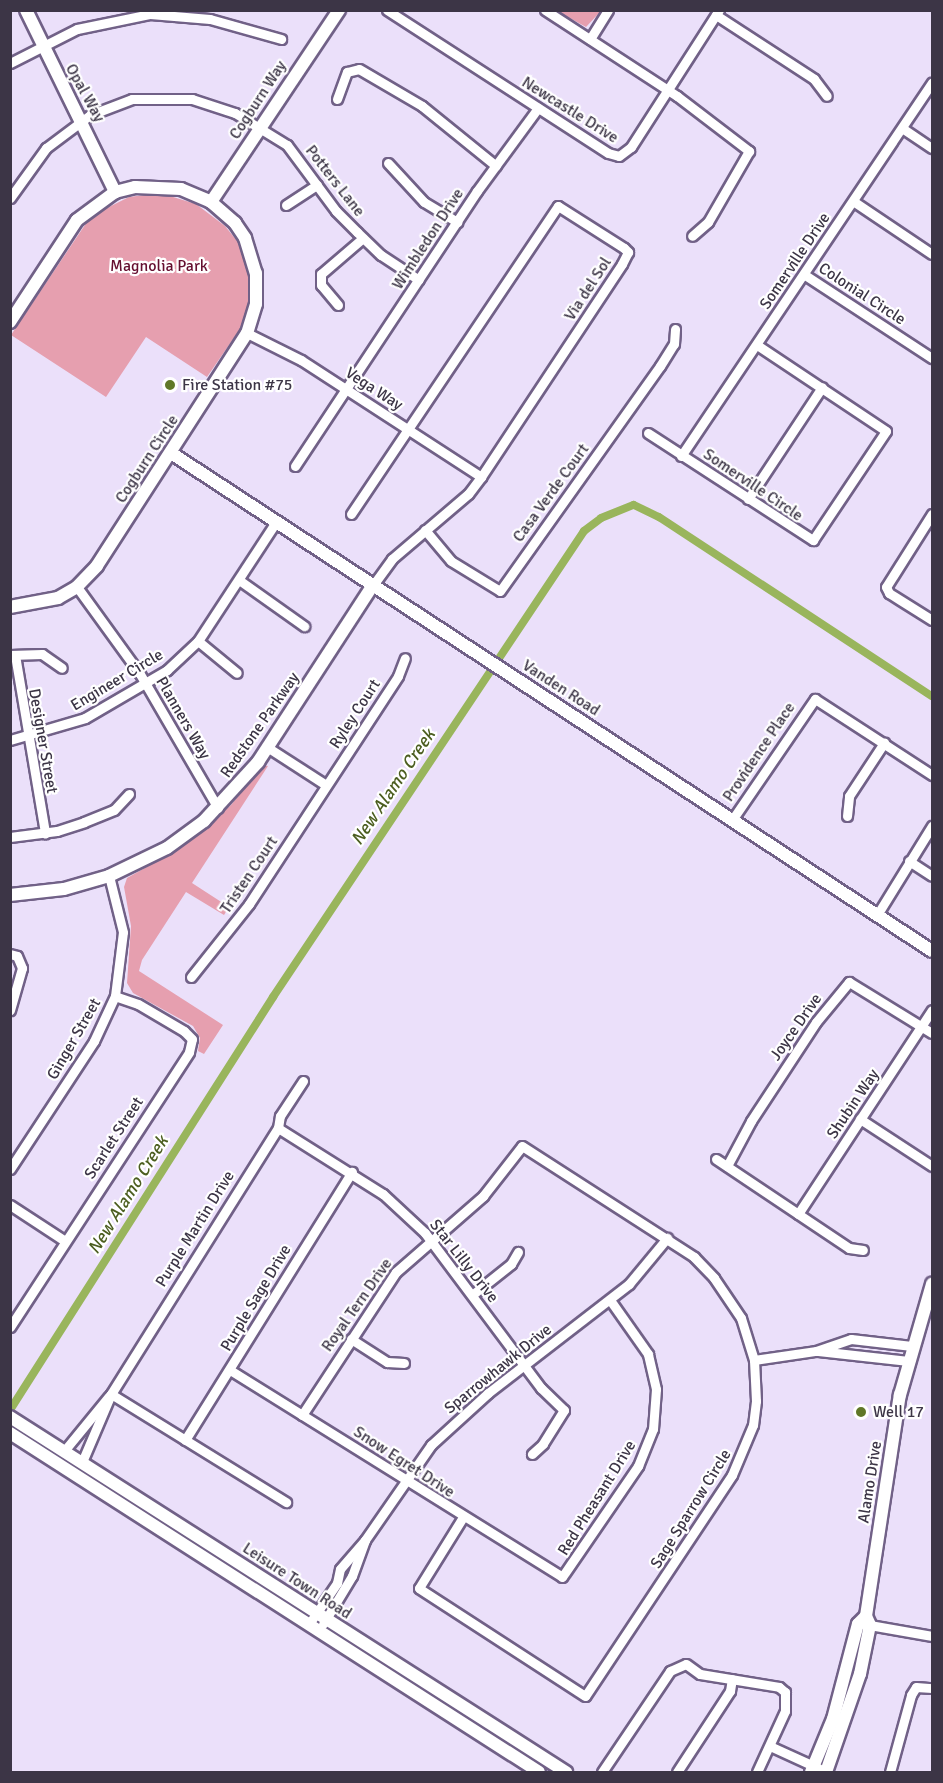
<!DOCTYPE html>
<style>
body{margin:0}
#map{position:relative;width:943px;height:1783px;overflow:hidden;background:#ebe0fa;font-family:Signika,sans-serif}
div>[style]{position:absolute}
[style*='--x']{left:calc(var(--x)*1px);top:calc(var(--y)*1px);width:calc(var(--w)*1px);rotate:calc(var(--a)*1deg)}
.green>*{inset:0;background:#e69faf}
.canal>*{height:8px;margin:-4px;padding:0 4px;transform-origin:4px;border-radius:4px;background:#99b55c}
.roads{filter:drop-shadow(2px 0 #716187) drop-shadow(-2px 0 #716187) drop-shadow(0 2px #716187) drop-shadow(0 -2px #716187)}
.street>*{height:9px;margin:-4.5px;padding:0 4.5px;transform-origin:4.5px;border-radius:4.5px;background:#fff}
.secondary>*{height:12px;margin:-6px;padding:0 6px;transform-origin:6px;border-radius:6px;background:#fff}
.dots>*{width:16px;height:16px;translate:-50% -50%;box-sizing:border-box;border:3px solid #fff;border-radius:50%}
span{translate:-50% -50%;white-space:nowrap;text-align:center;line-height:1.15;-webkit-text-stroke:4.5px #fff;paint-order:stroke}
.street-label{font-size:16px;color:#3c3546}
.park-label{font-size:16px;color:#650f30}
.poi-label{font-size:16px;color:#3c3546}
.left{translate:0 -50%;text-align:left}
.water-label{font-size:18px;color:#4c5e20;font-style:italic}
.frame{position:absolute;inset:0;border:12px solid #3c3546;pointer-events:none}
</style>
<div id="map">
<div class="green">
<i style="clip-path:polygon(557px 11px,601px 11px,586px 27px)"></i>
<i style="clip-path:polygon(160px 193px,196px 204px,225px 226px,238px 242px,249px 273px,248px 305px,240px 329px,207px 377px,146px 337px,106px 397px,11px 335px,91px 216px,129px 197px)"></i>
<i style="clip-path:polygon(263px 765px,268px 766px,192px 883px,229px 907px,224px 915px,186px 892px,142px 960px,139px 971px,223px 1025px,204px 1054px,198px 1051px,200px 1038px,193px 1026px,133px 993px,127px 983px,131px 926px,124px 887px,127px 878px,177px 850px,231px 805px)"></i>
</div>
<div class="canal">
<i style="--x:10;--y:1410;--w:490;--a:-57.5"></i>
<i style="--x:273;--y:997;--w:560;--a:-56.28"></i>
<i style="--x:584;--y:531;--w:21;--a:-37"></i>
<i style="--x:601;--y:518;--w:35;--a:-22"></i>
<i style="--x:634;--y:505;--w:28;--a:26"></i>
<i style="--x:659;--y:517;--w:326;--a:33.3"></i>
</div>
<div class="roads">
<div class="street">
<i style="--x:387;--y:10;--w:263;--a:32.9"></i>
<i style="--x:608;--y:153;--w:11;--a:15"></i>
<i style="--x:619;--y:156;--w:15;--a:-37"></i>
<i style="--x:631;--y:147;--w:163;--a:-57.3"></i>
<i style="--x:545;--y:10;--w:158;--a:33.1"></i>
<i style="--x:677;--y:96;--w:91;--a:37.4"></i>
<i style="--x:749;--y:151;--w:82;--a:120"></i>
<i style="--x:708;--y:222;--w:21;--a:139"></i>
<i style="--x:716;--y:15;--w:117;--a:33.1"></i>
<i style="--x:814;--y:79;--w:21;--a:53"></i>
<i style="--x:590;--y:39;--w:34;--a:-58"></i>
<i style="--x:10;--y:63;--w:75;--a:-26.9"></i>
<i style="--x:77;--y:29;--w:75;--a:-11.6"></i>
<i style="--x:150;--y:14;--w:60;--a:4.8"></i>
<i style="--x:210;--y:19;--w:74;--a:15.7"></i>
<i style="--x:337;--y:99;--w:29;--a:-70"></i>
<i style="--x:347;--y:72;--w:12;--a:-14"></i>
<i style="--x:359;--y:69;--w:73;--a:30.4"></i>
<i style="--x:422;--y:106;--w:95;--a:39"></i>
<i style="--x:902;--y:128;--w:36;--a:34"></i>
<i style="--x:388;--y:163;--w:53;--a:47.3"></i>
<i style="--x:424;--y:202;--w:39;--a:31"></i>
<i style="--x:10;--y:198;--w:62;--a:-54.2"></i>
<i style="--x:46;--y:148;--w:55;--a:-36.9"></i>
<i style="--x:90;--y:115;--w:45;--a:-20.9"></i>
<i style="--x:132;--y:99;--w:60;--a:0"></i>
<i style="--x:192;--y:99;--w:45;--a:18"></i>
<i style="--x:235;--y:113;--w:61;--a:31.6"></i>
<i style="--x:287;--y:145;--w:82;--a:53.4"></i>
<i style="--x:336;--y:211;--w:30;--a:45"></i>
<i style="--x:357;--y:232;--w:33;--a:44"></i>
<i style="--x:381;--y:255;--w:45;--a:33.3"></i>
<i style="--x:853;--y:201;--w:95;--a:33.9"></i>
<i style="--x:286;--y:205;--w:37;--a:-33"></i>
<i style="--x:805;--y:275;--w:152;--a:33.2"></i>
<i style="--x:338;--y:305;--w:26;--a:-130"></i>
<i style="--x:321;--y:285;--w:11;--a:-90"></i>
<i style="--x:321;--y:274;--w:55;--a:-40.6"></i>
<i style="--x:247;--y:333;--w:60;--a:26.6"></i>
<i style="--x:301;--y:360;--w:215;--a:33"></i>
<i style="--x:648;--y:433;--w:197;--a:33"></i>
<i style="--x:813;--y:540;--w:131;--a:-56.2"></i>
<i style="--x:886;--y:431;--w:155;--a:-146.3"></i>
<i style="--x:681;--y:456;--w:450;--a:-56.1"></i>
<i style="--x:295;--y:466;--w:330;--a:-56.5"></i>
<i style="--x:477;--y:191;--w:103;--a:-53.7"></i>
<i style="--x:748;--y:499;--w:134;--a:-56.5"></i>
<i style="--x:351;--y:514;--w:371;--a:-56.1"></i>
<i style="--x:558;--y:206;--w:78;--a:32.5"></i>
<i style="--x:624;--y:248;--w:6;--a:45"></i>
<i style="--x:628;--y:252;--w:13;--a:117"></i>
<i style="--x:622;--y:264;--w:255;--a:123.5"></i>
<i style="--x:481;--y:477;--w:21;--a:127"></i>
<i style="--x:468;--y:494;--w:100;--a:139.5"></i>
<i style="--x:392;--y:559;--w:32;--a:126"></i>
<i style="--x:932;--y:514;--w:86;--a:122.2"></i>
<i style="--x:886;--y:587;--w:7;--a:63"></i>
<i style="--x:889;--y:593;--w:51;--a:32.1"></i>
<i style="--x:425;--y:530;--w:40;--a:50"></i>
<i style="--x:451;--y:561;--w:57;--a:31.5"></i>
<i style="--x:500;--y:591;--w:276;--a:-54.6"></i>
<i style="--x:660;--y:366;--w:26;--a:-58"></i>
<i style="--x:674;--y:344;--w:15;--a:-86"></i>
<i style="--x:239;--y:580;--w:80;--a:35.3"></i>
<i style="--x:77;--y:587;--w:107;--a:54.1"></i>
<i style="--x:140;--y:674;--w:155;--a:59.8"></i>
<i style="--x:198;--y:641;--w:50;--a:39.4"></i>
<i style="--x:10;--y:655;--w:32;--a:-2"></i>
<i style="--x:42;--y:654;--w:24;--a:35"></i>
<i style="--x:15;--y:655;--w:181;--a:80.4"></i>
<i style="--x:10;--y:740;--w:78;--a:-16.3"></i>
<i style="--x:85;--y:718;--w:95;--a:-30.3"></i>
<i style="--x:167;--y:670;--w:42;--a:-43.1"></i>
<i style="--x:198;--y:641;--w:142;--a:-56.8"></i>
<i style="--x:267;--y:747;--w:70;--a:32.8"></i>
<i style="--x:847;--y:816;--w:20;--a:-84"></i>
<i style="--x:849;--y:796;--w:64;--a:-56.6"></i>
<i style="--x:732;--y:820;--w:147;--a:-55.6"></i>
<i style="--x:815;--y:699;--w:140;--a:33"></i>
<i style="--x:10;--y:837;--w:47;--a:-7.3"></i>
<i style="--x:57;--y:831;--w:28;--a:-18"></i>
<i style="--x:84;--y:822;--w:32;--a:-22"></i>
<i style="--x:114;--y:810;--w:22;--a:-47"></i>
<i style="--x:909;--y:861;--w:27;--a:33"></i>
<i style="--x:877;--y:915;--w:105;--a:-58.3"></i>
<i style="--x:10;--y:954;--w:7;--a:16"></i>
<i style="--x:17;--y:956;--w:13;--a:67"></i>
<i style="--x:22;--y:968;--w:44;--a:105.9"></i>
<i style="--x:191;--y:977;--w:93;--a:-51.5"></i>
<i style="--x:249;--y:904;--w:272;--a:-56.8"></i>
<i style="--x:398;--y:676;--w:19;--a:-69"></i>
<i style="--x:860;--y:1119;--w:86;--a:33.1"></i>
<i style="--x:278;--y:1128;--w:124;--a:32.2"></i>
<i style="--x:383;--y:1194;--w:57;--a:42.9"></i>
<i style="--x:425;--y:1233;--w:194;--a:53.2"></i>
<i style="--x:541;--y:1388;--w:32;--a:44"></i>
<i style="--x:564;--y:1410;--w:40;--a:122"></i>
<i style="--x:543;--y:1444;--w:15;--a:138"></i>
<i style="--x:716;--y:1159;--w:160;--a:33.8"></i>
<i style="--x:849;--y:1248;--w:14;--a:8"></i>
<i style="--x:727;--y:1166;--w:51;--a:-61.9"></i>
<i style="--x:751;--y:1121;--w:118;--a:-56.7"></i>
<i style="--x:816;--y:1022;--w:52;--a:-50.5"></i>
<i style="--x:849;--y:982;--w:97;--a:31.6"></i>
<i style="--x:10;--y:1169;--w:153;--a:-56.7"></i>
<i style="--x:94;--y:1041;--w:50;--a:-65"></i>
<i style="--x:115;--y:996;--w:64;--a:-82.9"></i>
<i style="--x:123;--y:932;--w:58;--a:-104"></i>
<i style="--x:10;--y:1205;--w:66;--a:33.2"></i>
<i style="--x:798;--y:1214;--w:244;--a:-56.7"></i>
<i style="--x:472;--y:1295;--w:50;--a:-38.5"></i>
<i style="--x:511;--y:1264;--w:14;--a:-60"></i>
<i style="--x:10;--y:1327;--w:328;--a:-56.9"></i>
<i style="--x:189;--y:1052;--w:13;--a:-77"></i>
<i style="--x:192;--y:1039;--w:11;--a:-135"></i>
<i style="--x:184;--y:1031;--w:53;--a:-149.6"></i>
<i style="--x:138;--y:1004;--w:24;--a:-161"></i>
<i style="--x:351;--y:1339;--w:43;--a:32.6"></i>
<i style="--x:387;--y:1362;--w:17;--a:3"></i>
<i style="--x:818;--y:1351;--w:91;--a:6.3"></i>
<i style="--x:754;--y:1360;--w:63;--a:-8.3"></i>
<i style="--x:816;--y:1351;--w:37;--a:-19"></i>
<i style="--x:851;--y:1339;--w:61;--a:6.5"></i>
<i style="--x:230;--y:1370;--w:391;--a:31.9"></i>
<i style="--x:562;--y:1577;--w:135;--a:-55.6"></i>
<i style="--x:638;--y:1466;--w:40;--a:-68"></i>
<i style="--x:653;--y:1429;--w:40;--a:-85.7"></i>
<i style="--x:656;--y:1389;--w:36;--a:-103"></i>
<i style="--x:648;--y:1354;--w:66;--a:-125.1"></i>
<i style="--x:111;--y:1394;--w:206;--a:31.7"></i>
<i style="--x:302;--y:1415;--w:171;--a:-56.7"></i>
<i style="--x:396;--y:1272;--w:116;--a:-41.1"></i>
<i style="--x:483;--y:1196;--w:63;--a:-52"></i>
<i style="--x:522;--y:1146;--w:205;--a:32.8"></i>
<i style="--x:694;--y:1257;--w:29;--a:46"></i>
<i style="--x:714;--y:1278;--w:48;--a:56"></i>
<i style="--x:741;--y:1318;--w:44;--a:72.8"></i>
<i style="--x:754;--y:1360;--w:41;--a:87.2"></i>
<i style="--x:756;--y:1401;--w:24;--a:97"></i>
<i style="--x:753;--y:1425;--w:54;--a:112.8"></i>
<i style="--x:732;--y:1475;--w:265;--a:123.6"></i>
<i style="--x:585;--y:1696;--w:198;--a:-147"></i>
<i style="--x:419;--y:1588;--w:84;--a:-58.2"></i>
<i style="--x:185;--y:1440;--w:316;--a:-58.1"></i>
<i style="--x:64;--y:1451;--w:71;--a:-50.7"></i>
<i style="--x:82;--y:1462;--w:74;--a:-66.9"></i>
<i style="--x:111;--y:1394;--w:314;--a:-57.9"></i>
<i style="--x:278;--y:1128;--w:12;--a:-81"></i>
<i style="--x:280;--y:1116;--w:42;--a:-56.7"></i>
<i style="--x:309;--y:1624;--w:50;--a:-55.7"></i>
<i style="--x:337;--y:1583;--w:14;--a:-78"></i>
<i style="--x:340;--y:1569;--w:38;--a:-49"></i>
<i style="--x:323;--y:1624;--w:56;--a:-58.9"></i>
<i style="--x:352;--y:1576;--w:38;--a:-70"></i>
<i style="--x:365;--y:1540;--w:116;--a:-55.2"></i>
<i style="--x:431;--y:1445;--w:77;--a:-42.4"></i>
<i style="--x:488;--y:1393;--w:178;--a:-37.7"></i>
<i style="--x:629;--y:1284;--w:60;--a:-50.4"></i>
<i style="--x:864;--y:1624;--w:69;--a:10"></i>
<i style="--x:772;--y:1747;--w:51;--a:24.5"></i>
<i style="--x:602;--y:1772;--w:122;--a:-56"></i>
<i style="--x:670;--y:1671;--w:17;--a:-24"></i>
<i style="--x:686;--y:1664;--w:17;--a:36"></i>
<i style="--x:700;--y:1674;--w:80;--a:9.3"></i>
<i style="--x:779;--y:1687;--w:8;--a:40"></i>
<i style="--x:785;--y:1692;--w:19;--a:90"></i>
<i style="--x:785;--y:1711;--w:67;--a:114.7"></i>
<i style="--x:677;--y:1772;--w:97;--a:-56.8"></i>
<i style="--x:730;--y:1691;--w:12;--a:-81"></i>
<i style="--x:890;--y:1772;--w:80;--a:-74.7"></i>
<i style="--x:911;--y:1695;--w:9;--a:-58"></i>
<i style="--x:916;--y:1687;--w:16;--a:4"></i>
</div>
<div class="secondary">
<i style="--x:26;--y:10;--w:203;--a:63.9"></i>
<i style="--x:211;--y:202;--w:231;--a:-56.3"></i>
<i style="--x:10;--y:322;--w:122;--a:-56.7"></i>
<i style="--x:77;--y:220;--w:47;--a:-36.4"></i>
<i style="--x:115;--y:192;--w:21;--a:-14"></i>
<i style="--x:135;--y:187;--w:46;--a:2.5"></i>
<i style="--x:181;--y:189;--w:33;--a:23"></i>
<i style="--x:211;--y:202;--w:32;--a:41"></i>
<i style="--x:235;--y:223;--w:18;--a:56"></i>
<i style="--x:245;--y:238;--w:37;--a:73"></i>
<i style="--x:256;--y:273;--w:31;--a:90"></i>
<i style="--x:256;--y:304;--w:30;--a:107"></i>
<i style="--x:247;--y:333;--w:277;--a:122.8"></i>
<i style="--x:97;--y:566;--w:29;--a:134"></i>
<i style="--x:77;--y:587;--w:22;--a:150"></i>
<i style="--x:58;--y:598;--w:49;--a:169.4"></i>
<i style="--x:171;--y:453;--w:909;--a:33.2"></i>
<i style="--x:10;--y:895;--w:54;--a:-6.3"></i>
<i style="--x:64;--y:889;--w:47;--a:-16.1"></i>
<i style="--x:109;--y:876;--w:64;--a:-25.8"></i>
<i style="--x:167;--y:848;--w:46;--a:-36.1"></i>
<i style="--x:204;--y:821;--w:80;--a:-47.5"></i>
<i style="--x:258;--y:762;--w:211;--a:-57"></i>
<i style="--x:10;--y:1417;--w:660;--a:32.56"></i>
<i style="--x:10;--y:1433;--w:628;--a:32.65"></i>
<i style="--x:811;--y:1772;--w:57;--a:-67.5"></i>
<i style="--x:833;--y:1719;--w:98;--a:-75.3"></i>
<i style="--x:858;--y:1624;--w:11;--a:-45"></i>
<i style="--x:826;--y:1772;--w:104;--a:-70.9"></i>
<i style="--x:860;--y:1674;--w:50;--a:-78.5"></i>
<i style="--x:870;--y:1625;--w:10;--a:-114"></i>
<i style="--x:866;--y:1616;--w:224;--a:-81.3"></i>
<i style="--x:900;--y:1395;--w:116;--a:-73.9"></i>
</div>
</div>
<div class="dots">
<i style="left:170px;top:385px;background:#607728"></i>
<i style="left:861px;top:1412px;background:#607728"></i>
</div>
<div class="street-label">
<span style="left:85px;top:93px;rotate:61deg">Opal Way</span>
<span style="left:258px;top:100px;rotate:-57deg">Cogburn Way</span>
<span style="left:570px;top:110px;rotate:32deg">Newcastle Drive</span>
<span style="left:335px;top:181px;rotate:52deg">Potters Lane</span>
<span style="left:428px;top:239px;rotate:-57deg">Wimbledon Drive</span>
<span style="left:795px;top:261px;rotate:-56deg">Somerville Drive</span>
<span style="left:588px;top:289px;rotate:-57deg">Via del Sol</span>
<span style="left:862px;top:294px;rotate:33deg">Colonial Circle</span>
<span style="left:374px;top:389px;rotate:33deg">Vega Way</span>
<span style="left:147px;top:459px;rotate:-57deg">Cogburn Circle</span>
<span style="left:753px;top:485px;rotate:34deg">Somerville Circle</span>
<span style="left:551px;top:493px;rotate:-54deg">Casa Verde Court</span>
<span style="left:117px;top:680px;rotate:-31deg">Engineer Circle</span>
<span style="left:561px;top:688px;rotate:33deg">Vanden Road</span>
<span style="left:355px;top:714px;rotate:-57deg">Ryley Court</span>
<span style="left:183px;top:718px;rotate:60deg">Planners Way</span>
<span style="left:260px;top:725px;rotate:-55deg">Redstone Parkway</span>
<span style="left:43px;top:741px;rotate:80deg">Designer Street</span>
<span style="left:759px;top:752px;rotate:-56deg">Providence Place</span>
<span style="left:249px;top:875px;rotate:-56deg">Tristen Court</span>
<span style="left:796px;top:1027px;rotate:-55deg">Joyce Drive</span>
<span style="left:74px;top:1039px;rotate:-60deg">Ginger Street</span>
<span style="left:853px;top:1104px;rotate:-56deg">Shubin Way</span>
<span style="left:114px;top:1138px;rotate:-57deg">Scarlet Street</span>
<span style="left:195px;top:1229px;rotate:-58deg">Purple Martin Drive</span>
<span style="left:464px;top:1261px;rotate:52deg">Star Lilly Drive</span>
<span style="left:256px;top:1298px;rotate:-59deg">Purple Sage Drive</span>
<span style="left:357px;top:1305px;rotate:-55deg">Royal Tern Drive</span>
<span style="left:498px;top:1369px;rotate:-39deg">Sparrowhawk Drive</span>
<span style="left:404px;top:1462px;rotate:33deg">Snow Egret Drive</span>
<span style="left:870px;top:1482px;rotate:-81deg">Alamo Drive</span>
<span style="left:597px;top:1498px;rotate:-58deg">Red Pheasant Drive</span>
<span style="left:691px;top:1509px;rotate:-58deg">Sage Sparrow Circle</span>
<span style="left:297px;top:1581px;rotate:33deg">Leisure Town Road</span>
</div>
<div class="park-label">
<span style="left:159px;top:266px">Magnolia Park</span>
</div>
<div class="poi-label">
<span class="left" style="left:182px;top:385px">Fire Station #75</span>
<span class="left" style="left:873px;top:1412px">Well 17</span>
</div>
<div class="water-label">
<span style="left:393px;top:787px;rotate:-56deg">New Alamo Creek</span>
<span style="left:128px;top:1195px;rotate:-58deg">New Alamo Creek</span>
</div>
<div class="frame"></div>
</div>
